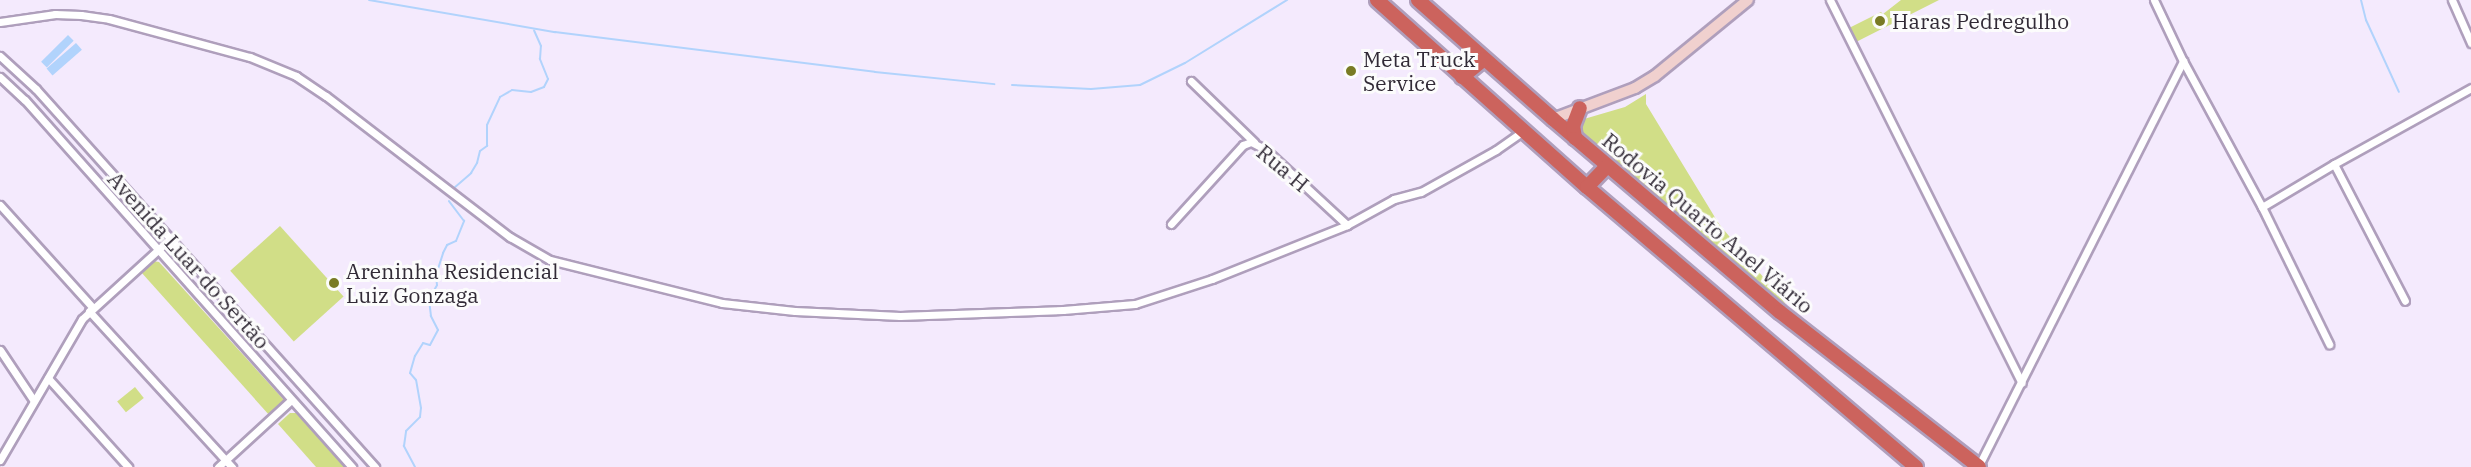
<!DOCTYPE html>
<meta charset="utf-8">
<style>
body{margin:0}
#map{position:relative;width:2471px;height:467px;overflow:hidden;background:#f4eafd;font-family:"IBM Plex Serif",serif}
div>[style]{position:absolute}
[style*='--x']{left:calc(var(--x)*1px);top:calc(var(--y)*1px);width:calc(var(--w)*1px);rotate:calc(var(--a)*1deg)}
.green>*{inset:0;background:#d1de87;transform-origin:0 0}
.water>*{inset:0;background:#b1d3fc;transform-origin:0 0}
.stream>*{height:2px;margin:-1px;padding:0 1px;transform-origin:1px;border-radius:1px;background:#b1d3fc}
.roads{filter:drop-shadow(2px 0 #af9fbc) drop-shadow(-2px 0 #af9fbc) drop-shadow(0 2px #af9fbc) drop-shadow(0 -2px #af9fbc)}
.street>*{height:7px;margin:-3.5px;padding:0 3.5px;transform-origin:3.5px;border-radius:3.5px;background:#fff}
.secondary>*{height:10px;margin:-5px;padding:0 5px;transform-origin:5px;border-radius:5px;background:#f0d0ce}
.highway>*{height:14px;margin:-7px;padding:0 7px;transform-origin:7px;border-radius:7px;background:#cc635d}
.dots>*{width:16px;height:16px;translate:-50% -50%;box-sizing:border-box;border:3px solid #fcfcfc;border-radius:50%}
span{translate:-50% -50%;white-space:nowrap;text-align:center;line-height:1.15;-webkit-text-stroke:6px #fcfcfc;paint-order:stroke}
.poi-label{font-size:21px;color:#312a36}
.left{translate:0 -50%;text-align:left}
.street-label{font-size:21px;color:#312a36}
</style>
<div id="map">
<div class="green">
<i style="clip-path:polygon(1901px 0,1939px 0,1856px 42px,1849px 28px,1881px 12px,1883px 14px)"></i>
<i style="clip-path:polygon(1646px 94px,1646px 104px,1719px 224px,1804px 326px,1579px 132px,1579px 122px,1584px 119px,1625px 107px)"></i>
<i style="left:280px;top:226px;width:95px;height:67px;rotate:48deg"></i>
<i style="clip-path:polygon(153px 261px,159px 262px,284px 400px,270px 416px,141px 272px)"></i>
<i style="left:135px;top:387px;width:14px;height:23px;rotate:51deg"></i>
<i style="clip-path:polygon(290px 413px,296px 413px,345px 467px,316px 467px,278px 424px)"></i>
</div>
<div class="water">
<i style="left:68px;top:35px;width:8px;height:38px;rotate:45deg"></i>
<i style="left:76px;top:43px;width:9px;height:39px;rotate:49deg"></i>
</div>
<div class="stream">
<i style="--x:369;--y:0;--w:189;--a:9.8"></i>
<i style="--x:555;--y:32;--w:322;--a:7.1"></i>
<i style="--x:875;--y:72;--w:120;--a:5.8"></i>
<i style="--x:2361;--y:0;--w:21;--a:76"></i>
<i style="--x:2366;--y:20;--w:79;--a:65.4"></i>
<i style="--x:1012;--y:85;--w:79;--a:2.9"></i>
<i style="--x:1091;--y:89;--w:49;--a:-4.7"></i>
<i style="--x:1140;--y:85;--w:50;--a:-26.1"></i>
<i style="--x:1185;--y:63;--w:120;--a:-31.7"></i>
<i style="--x:454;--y:188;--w:23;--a:-41"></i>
<i style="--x:471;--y:173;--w:12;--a:-59"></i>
<i style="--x:477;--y:163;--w:12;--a:-76"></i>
<i style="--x:480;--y:151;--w:9;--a:-36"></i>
<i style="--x:487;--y:146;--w:21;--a:-90"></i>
<i style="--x:487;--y:125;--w:31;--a:-65"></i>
<i style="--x:500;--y:97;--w:14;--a:-30"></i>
<i style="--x:512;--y:90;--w:19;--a:6"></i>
<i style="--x:531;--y:92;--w:14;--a:-21"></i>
<i style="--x:544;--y:87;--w:9;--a:-63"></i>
<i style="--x:548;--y:79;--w:22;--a:-112"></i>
<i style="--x:540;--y:59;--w:13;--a:-86"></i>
<i style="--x:541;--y:46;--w:17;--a:-114"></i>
<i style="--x:415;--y:467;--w:24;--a:-118"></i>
<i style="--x:404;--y:446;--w:15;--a:-82"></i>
<i style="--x:406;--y:431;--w:20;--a:-45"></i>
<i style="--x:420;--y:417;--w:9;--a:-84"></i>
<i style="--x:421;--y:408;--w:28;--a:-100"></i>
<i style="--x:416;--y:380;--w:9;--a:-131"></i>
<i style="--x:410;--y:373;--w:18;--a:-74"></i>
<i style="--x:415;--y:356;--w:15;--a:-58"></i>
<i style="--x:423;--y:343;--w:7;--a:16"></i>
<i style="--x:430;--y:345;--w:17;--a:-62"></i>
<i style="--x:438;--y:330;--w:16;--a:-117"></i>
<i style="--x:431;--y:316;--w:17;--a:-97"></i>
<i style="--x:429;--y:299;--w:16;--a:-60"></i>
<i style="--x:437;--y:285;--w:10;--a:-96"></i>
<i style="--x:436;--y:275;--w:23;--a:-72"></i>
<i style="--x:443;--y:253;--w:9;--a:-63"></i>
<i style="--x:447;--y:245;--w:10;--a:-24"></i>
<i style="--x:456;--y:241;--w:22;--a:-68"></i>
<i style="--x:464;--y:221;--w:25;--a:-127"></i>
</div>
<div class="roads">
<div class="street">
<i style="--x:1830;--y:0;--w:428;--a:63.4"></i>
<i style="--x:2154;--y:0;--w:68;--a:64.6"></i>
<i style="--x:2183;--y:61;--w:166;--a:61.6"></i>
<i style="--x:2262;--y:207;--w:153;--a:63.9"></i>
<i style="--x:2452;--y:0;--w:47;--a:66.2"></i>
<i style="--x:0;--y:22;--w:56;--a:-8.3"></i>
<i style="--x:55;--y:14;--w:26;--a:2"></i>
<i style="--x:81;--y:15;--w:28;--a:8"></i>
<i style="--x:109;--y:19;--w:146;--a:15.1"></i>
<i style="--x:250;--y:57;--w:50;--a:22.4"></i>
<i style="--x:296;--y:76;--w:36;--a:34"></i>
<i style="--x:326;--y:96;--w:232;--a:37.5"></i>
<i style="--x:510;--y:237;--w:46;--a:29.9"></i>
<i style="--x:550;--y:260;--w:177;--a:14"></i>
<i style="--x:722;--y:303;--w:73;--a:6.3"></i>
<i style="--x:795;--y:311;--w:105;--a:2.7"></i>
<i style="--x:900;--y:316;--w:163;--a:-2.1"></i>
<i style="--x:1063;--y:310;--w:72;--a:-4.8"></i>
<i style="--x:1135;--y:304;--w:81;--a:-18"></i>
<i style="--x:1212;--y:279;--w:145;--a:-21.8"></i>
<i style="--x:1347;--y:225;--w:54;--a:-29"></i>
<i style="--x:1394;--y:199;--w:28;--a:-15"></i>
<i style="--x:1421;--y:192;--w:86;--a:-29.2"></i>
<i style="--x:1496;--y:150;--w:33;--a:-35"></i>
<i style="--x:0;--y:56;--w:49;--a:42.5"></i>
<i style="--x:36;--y:89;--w:508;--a:48.11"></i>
<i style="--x:0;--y:77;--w:34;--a:43"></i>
<i style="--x:25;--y:100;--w:492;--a:48.3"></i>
<i style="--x:1191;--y:81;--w:88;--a:44.1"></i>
<i style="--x:2334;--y:164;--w:157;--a:-29"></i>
<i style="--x:0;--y:205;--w:139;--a:47.9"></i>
<i style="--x:2262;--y:207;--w:84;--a:-30.8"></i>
<i style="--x:2334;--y:164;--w:154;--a:62.6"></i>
<i style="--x:1171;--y:224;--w:107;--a:-47.7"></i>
<i style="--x:1243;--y:145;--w:9;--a:-21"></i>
<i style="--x:1251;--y:142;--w:16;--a:27"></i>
<i style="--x:1265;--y:149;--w:112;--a:42.8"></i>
<i style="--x:89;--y:311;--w:212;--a:47.5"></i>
<i style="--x:0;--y:350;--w:61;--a:56.3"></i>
<i style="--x:48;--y:378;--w:120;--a:48"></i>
<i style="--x:0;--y:460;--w:163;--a:-59.8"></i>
<i style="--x:82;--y:319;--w:119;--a:-42.3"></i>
<i style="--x:218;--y:467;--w:99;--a:-42.5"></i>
<i style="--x:1978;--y:467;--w:455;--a:-63.2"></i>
</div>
<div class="secondary">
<i style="--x:1553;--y:119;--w:88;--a:-20.7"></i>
<i style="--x:1635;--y:88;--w:23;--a:-31"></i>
<i style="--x:1655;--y:76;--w:120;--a:-39.3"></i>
</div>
<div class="highway">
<i style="--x:1377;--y:0;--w:281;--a:41.7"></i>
<i style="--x:1587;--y:187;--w:432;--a:40.4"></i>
<i style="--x:1418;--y:0;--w:180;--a:41.4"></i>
<i style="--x:1553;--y:119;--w:298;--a:40.4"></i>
<i style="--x:1780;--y:312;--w:252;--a:37.9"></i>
<i style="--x:1462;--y:77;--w:28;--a:-39"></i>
<i style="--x:1575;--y:138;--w:12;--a:-99"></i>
<i style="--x:1573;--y:126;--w:19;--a:-69"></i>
<i style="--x:1587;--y:187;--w:29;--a:-46"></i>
</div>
</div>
<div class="dots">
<i style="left:1880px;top:21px;background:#797b24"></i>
<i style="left:1351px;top:71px;background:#797b24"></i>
<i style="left:334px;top:283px;background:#797b24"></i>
</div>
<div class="poi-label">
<span class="left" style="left:1892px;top:21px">Haras Pedregulho</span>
<span class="left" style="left:1363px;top:71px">Meta Truck<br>Service</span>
<span class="left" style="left:346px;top:283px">Areninha Residencial<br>Luiz Gonzaga</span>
</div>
<div class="street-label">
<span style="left:1283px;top:168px;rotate:40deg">Rua H</span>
<span style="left:1708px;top:223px;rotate:40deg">Rodovia Quarto Anel Viário</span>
<span style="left:189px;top:260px;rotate:48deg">Avenida Luar do Sertão</span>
</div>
</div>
